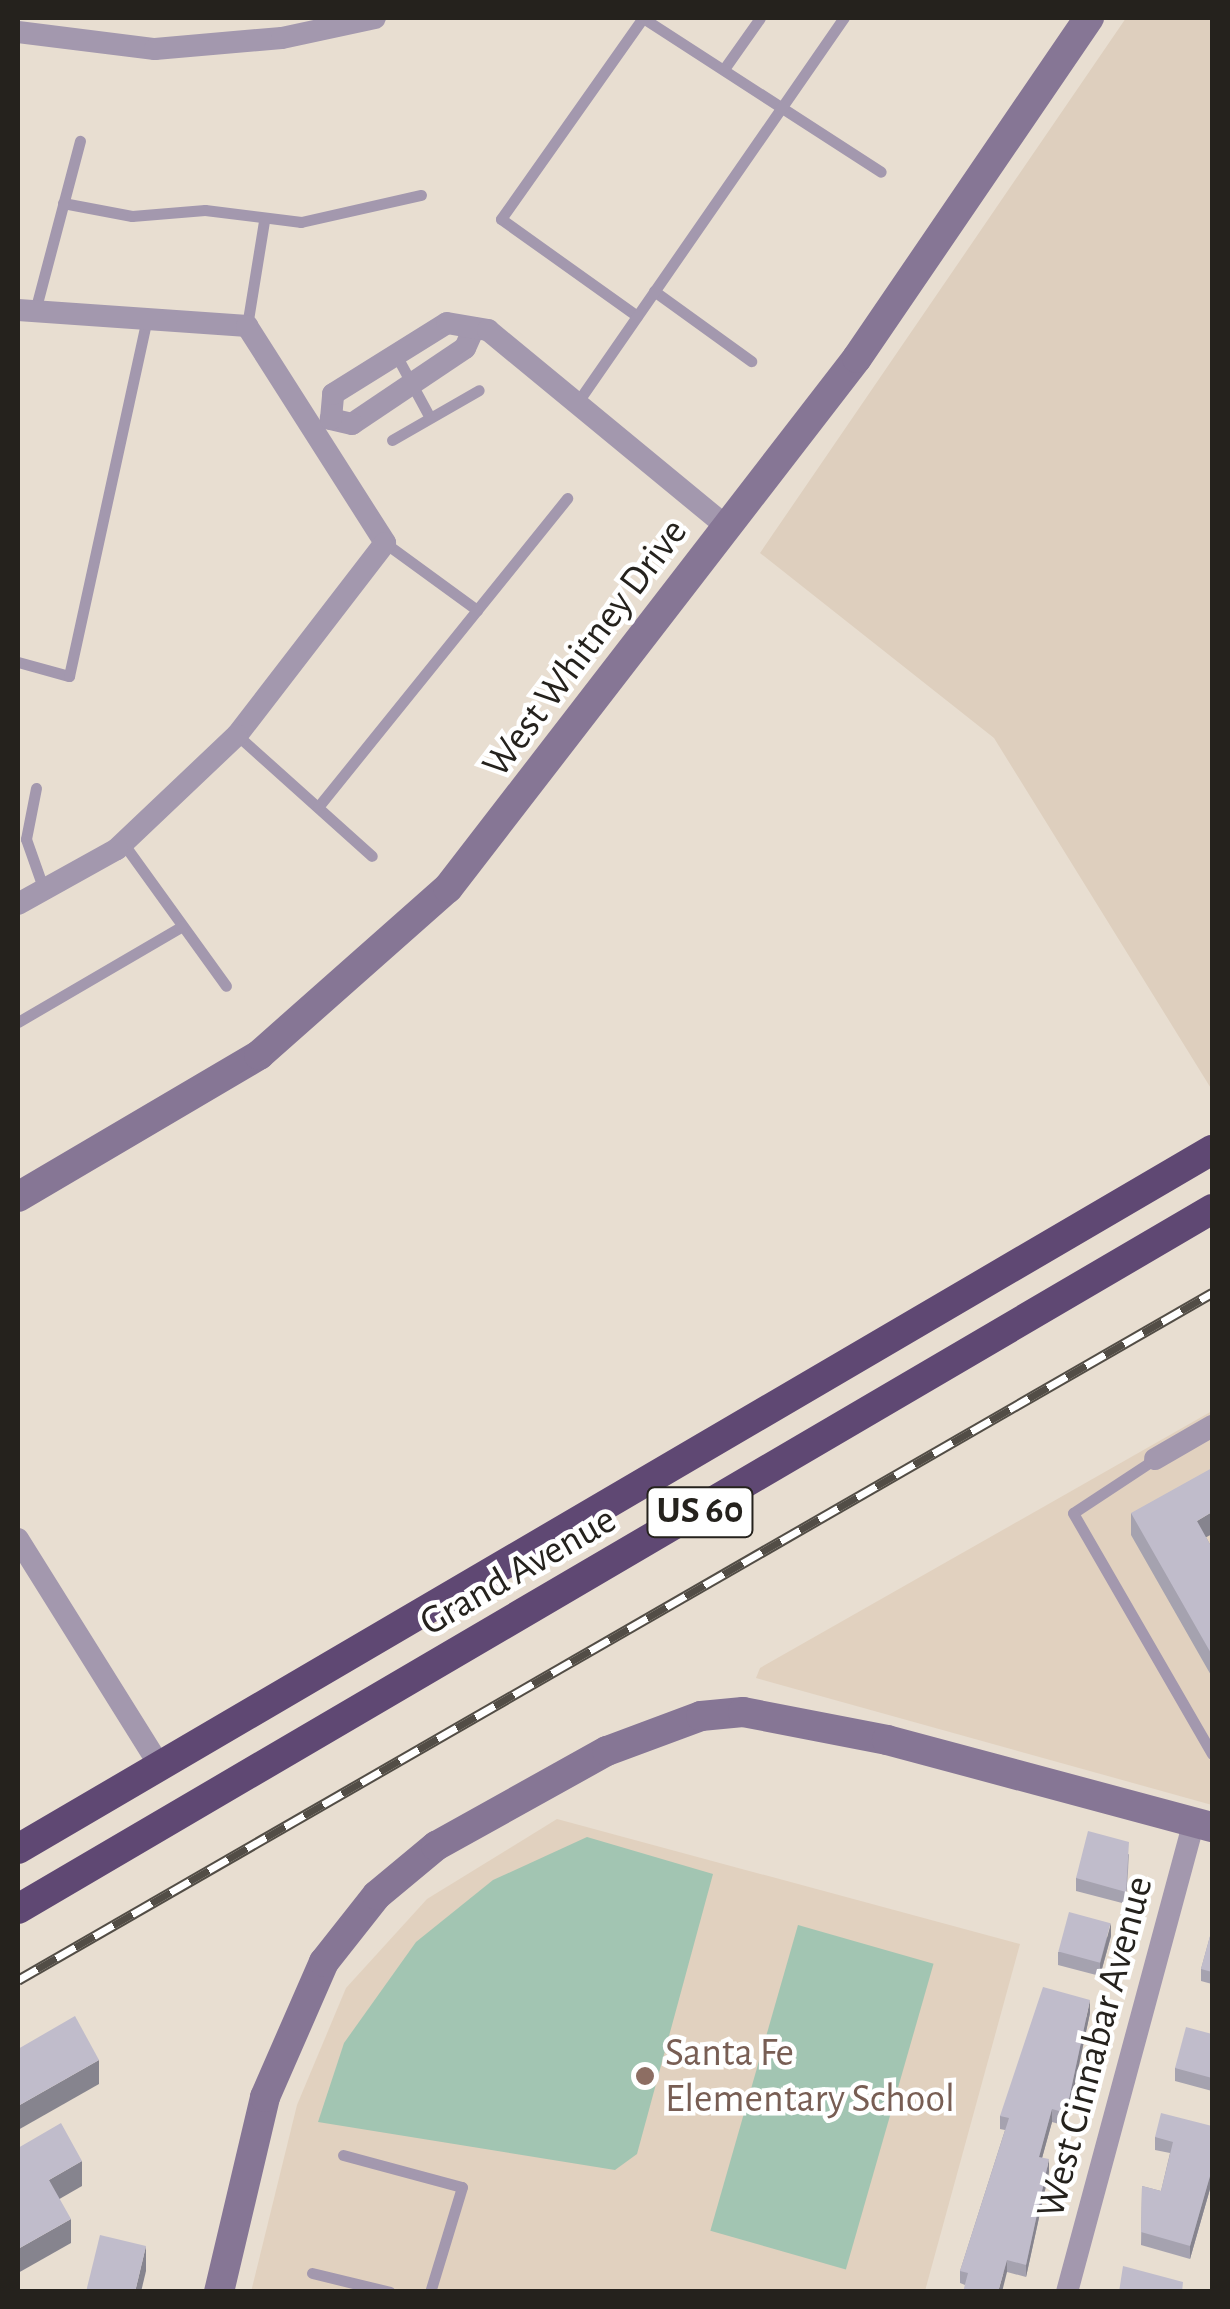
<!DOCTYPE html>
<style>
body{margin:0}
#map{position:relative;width:1230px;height:2309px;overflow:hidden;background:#e8ded1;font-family:"Alegreya Sans",sans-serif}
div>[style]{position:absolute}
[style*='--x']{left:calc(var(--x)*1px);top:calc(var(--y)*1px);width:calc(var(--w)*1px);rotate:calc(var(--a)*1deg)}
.commercial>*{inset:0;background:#decfbe}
.built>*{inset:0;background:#e1d1bf}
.green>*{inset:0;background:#a2c5b2;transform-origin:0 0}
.lane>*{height:11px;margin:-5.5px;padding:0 5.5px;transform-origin:5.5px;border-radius:5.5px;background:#a398ae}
.street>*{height:22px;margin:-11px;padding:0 11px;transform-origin:11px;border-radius:11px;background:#a398ae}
.secondary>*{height:30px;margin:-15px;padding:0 15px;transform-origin:15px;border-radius:15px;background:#867695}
.highway>*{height:30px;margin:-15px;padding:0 15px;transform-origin:15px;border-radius:15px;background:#5f4873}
.rail>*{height:11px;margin-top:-5.5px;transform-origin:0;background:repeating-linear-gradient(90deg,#fff 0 22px,#524d46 0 44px);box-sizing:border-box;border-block:2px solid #524d46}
.wall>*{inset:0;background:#a5a2af}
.shaded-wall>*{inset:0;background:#86848e}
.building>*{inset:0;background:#c0bccb;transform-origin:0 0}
.dots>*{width:28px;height:28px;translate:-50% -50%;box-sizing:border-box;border:5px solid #fff;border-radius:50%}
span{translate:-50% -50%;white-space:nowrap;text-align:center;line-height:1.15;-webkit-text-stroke:9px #fff;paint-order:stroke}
.shield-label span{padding:2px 8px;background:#fff;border:2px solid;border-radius:8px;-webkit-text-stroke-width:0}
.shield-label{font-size:38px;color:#25221d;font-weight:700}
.street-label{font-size:40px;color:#25221d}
.education-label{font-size:40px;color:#785e54}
.left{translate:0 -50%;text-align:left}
.frame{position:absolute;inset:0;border:20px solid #25221d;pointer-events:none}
</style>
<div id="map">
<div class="commercial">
<i style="clip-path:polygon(1126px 18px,1212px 18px,1212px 1090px,994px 738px,760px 553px)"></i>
</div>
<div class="built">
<i style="clip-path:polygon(1212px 1411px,1212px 1805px,756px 1678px,760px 1668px)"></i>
<i style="clip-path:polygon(557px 1819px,1020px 1944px,925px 2291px,251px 2292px,297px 2105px,346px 1988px,427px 1899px)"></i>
</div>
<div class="green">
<i style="clip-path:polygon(587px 1837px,713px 1874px,637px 2154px,615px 2170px,318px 2122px,344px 2043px,416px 1942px,493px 1880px)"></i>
<i style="left:798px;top:1925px;width:141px;height:318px;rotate:16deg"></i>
</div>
<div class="lane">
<i style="--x:724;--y:69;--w:62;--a:-54.8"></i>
<i style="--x:63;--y:203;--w:70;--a:10.7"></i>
<i style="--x:132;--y:216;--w:73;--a:-4.7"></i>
<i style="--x:205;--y:210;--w:97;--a:7.1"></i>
<i style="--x:301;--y:222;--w:123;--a:-12.7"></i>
<i style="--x:654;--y:291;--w:120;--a:35.8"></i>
<i style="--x:35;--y:311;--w:176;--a:-75.2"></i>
<i style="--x:637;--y:316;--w:167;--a:-144.5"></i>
<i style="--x:501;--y:219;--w:246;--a:-54.8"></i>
<i style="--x:643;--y:18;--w:283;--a:32.9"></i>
<i style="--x:247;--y:326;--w:106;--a:-80.8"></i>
<i style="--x:395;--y:353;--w:72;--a:61.6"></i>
<i style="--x:577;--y:403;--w:469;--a:-55.3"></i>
<i style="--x:392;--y:440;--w:100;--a:-29.9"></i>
<i style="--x:385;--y:543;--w:114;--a:36.1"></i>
<i style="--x:18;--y:662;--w:53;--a:15.4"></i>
<i style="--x:69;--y:676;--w:367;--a:-77.7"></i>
<i style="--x:237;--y:735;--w:181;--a:41.9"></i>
<i style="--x:36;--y:788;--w:52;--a:101.1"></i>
<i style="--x:26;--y:839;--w:54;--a:70.6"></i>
<i style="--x:318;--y:807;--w:397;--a:-51.1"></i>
<i style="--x:123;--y:843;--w:176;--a:54.2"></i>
<i style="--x:18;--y:1022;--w:190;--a:-30.3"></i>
<i style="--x:1155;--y:1459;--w:98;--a:146.6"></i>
<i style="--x:1073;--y:1513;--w:278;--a:60"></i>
<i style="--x:343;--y:2155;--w:123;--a:15.1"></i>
<i style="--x:462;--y:2187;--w:110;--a:106.9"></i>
<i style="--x:312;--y:2273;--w:80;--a:13.7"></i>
</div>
<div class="street">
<i style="--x:18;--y:32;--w:138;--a:7.1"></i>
<i style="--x:155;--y:49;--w:127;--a:-5"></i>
<i style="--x:282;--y:38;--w:95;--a:-12.1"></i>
<i style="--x:18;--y:310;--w:230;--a:4"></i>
<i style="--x:247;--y:326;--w:257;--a:57.5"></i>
<i style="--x:385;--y:543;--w:242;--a:127.6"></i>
<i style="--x:237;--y:735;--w:166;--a:136.5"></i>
<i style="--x:117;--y:849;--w:113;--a:150.9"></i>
<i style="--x:474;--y:328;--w:22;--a:114"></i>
<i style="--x:465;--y:348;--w:136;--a:146.1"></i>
<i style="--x:352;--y:424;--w:22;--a:-167"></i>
<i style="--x:331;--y:419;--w:25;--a:-85"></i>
<i style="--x:333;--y:394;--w:134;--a:-31.9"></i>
<i style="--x:447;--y:323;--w:42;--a:9.7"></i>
<i style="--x:488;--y:330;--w:311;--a:39.5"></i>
<i style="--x:1155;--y:1459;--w:66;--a:-30.1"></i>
<i style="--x:18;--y:1539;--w:268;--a:58"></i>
<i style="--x:1067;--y:2292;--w:487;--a:-74.9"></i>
</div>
<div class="secondary">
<i style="--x:18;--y:1197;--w:280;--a:-30.5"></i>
<i style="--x:259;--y:1055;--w:252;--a:-41.5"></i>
<i style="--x:448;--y:888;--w:669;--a:-52.34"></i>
<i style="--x:857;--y:358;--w:412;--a:-55.7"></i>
<i style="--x:219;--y:2292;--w:200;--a:-76.7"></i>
<i style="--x:265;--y:2097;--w:147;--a:-66.4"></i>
<i style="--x:324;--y:1962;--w:85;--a:-51.7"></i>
<i style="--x:377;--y:1895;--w:77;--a:-39.7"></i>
<i style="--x:436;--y:1846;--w:196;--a:-29.1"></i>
<i style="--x:607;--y:1751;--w:100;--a:-20.4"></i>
<i style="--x:701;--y:1716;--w:42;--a:-5.4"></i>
<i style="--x:743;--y:1712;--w:147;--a:11"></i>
<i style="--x:887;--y:1740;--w:336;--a:15"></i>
</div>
<div class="highway">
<i style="--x:18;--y:1849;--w:1384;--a:-30.35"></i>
<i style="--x:18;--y:1909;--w:1384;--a:-30.38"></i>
</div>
<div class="rail">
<i style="--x:18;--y:1980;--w:1378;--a:-29.92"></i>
</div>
<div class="wall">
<i style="clip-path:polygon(1131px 1513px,1212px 1534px,1206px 1537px,1212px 1548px,1212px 1677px,1131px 1535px)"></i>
<i style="clip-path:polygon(1129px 1854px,1126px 1904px,1076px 1891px,1076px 1878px)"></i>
<i style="clip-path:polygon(1212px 1929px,1212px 1984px,1201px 1981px,1201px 1969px)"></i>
<i style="clip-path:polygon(1111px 1936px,1100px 1976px,1058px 1965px,1058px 1952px)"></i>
<i style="clip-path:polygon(1090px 2013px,1066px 2126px,1052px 2122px,1042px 2158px,1049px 2172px,1026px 2277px,1007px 2272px,965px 2285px,960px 2283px,960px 2271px,1005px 2130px,1000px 2129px,1000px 2116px)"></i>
<i style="clip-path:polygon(1212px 2034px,1212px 2091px,1175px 2081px,1175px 2068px)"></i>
<i style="clip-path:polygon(1212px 2126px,1212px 2182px,1190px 2259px,1141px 2245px,1142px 2186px,1161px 2191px,1170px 2153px,1155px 2150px,1155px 2137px)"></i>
</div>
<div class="shaded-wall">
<i style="clip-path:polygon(1212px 1512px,1212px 1534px,1197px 1542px,1197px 1521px)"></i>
<i style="clip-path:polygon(1111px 1923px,1111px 1936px,1100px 1976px,1100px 1964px)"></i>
<i style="clip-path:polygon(1090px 2000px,1090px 2013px,1066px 2126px,1066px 2113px)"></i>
<i style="clip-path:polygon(99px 2060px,99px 2084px,18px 2130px,18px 2106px)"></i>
<i style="clip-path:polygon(1052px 2109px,1052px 2122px,1039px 2169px,1039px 2157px)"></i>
<i style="clip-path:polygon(1049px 2159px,1049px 2172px,1026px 2277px,1026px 2265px)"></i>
<i style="clip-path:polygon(82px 2161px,82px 2186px,49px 2205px,49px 2180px)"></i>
<i style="clip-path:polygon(1212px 2169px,1212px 2182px,1190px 2259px,1190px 2246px)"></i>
<i style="clip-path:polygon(71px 2219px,71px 2243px,18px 2273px,18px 2249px)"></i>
<i style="clip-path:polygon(146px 2246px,146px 2271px,141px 2292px,135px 2292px)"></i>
<i style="clip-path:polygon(1007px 2260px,1007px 2272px,1002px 2292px,998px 2292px)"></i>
</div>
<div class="building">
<i style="clip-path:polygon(1212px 1468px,1212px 1512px,1197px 1521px,1212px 1548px,1212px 1655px,1131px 1513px)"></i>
<i style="clip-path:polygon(1088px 1831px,1129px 1842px,1126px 1892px,1076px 1878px)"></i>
<i style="left:1069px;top:1912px;width:43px;height:41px;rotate:15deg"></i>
<i style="clip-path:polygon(1212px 1929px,1212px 1972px,1201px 1969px)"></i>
<i style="clip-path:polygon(1043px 1987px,1090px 2000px,1066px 2113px,1052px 2109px,1039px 2157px,1049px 2159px,1026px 2265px,1007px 2260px,998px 2292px,963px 2292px,968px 2273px,960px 2271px,1009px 2118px,1000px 2116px)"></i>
<i style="clip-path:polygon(75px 2016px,99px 2060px,18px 2106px,18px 2049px)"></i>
<i style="clip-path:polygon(1186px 2027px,1212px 2034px,1212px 2078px,1175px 2068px)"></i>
<i style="clip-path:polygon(1161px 2113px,1212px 2126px,1212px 2169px,1190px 2246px,1141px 2232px,1142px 2186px,1161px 2191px,1173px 2142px,1155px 2137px)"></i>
<i style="clip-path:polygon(61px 2123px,82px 2161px,49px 2180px,71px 2219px,18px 2249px,18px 2148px)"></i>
<i style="clip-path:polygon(100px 2235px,146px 2246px,135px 2292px,86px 2292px)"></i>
<i style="clip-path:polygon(1123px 2266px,1183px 2282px,1182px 2292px,1119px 2292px)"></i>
</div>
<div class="dots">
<i style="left:645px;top:2076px;background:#8d6e63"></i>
</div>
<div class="shield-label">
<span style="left:700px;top:1512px">US 60</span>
</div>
<div class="street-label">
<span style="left:585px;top:648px;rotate:-53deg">West Whitney Drive</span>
<span style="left:518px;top:1571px;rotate:-30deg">Grand Avenue</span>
<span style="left:1095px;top:2047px;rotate:-75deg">West Cinnabar Avenue</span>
</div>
<div class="education-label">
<span class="left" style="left:665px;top:2076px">Santa Fe<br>Elementary School</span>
</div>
<div class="frame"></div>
</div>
